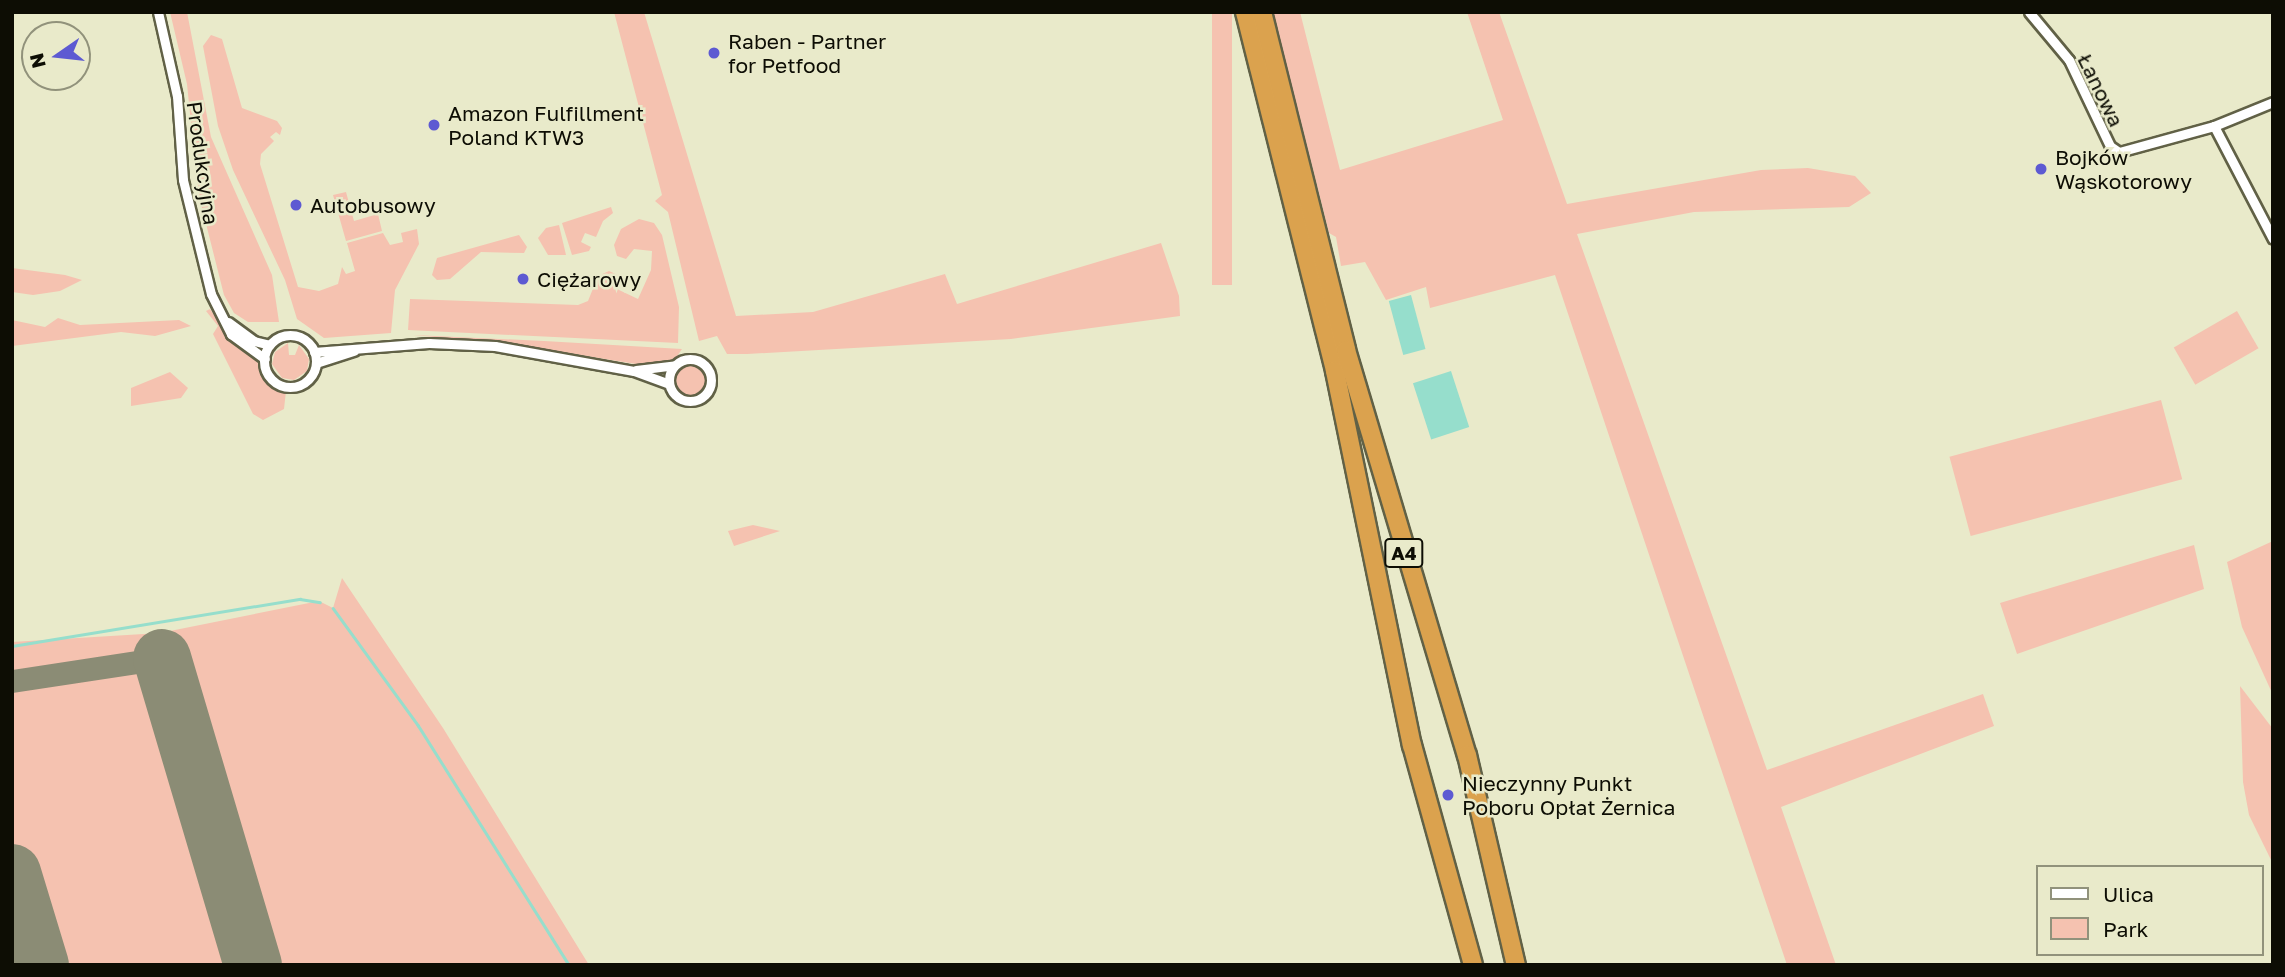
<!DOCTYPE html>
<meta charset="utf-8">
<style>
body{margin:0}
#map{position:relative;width:2285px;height:977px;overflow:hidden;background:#e9eaca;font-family:"Golos Text",sans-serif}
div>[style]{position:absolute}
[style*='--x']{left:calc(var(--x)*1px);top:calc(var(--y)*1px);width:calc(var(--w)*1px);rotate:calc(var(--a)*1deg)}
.green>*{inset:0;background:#f5c2b0;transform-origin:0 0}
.round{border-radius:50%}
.water>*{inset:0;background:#96decc;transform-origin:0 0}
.stream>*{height:2.5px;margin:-1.25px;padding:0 1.25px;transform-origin:1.25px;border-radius:1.25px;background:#96decc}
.taxiway>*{height:23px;margin:-11.5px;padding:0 11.5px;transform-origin:11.5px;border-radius:11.5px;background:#8b8c75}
.runway>*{height:58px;margin:-29px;padding:0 29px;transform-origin:29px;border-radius:29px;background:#8b8c75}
.roads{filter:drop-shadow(2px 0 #616146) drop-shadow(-2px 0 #616146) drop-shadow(0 2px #616146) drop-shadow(0 -2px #616146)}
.street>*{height:9px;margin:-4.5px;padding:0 4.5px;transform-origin:4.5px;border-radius:4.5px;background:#fff}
.street>.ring{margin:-4.5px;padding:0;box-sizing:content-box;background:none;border:9px solid #fff;border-radius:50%}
.highway>*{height:18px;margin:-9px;padding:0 9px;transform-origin:9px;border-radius:9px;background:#dba24e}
.dots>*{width:19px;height:19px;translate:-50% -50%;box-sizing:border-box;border:4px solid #e9eaca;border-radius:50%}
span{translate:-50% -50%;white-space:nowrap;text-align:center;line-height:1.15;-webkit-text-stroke:5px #e9eaca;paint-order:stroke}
.shield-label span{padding:2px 5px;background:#e9eaca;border:2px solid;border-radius:5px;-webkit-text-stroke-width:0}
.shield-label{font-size:19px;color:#0d0d04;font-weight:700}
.poi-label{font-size:21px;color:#0d0d04}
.left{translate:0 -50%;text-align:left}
.street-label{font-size:21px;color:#0d0d04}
.frame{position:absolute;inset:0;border:14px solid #0d0d04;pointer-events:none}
.legend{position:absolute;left:2036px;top:865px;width:228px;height:91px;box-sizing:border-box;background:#e9eaca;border:2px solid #91927b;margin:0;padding:9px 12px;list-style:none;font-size:21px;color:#0d0d04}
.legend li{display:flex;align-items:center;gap:14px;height:35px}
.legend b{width:35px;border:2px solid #91927b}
.north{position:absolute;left:21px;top:21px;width:70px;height:70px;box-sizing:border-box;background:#e9eaca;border:2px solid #91927b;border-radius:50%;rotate:256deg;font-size:19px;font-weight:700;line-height:28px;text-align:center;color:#0d0d04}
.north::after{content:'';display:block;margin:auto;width:24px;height:32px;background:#5d5ad2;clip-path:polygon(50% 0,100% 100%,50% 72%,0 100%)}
</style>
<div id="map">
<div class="green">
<i style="clip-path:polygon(170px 12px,187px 12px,211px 137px,272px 275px,279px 322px,248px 322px,234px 313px,224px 295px,198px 192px,187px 84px)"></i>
<i style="clip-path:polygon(614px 12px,644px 12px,736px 316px,813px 312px,945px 274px,957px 304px,1161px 243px,1179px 296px,1180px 316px,1011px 339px,747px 354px,727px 354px,717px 336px,699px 341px,668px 212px,655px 201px,662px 195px)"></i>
<i style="left:1212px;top:12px;width:20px;height:273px"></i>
<i style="clip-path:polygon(1273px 12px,1300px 12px,1340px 170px,1503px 120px,1467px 12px,1499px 12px,1567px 204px,1761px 170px,1808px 168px,1855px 176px,1871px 193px,1849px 207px,1694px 212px,1577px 234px,1767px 770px,1983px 694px,1994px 726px,1781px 807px,1836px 965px,1787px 965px,1555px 275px,1430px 308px,1426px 287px,1386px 300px,1365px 262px,1341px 266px,1336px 237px,1329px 233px)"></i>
<i style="clip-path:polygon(211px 35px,222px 39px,242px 108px,277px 121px,282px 128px,280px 135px,276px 132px,270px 137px,274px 141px,261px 154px,260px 164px,298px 287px,319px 291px,338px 284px,342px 267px,346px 274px,355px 271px,347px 243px,383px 233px,390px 245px,403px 242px,401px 233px,417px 229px,419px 244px,395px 290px,391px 333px,324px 338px,297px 319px,285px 280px,233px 170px,218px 126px,203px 46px)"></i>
<i style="clip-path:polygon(346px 192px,354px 221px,378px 214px,382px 231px,346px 241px,333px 195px)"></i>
<i style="clip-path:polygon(611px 207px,613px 213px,603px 221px,596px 237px,585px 233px,581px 242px,591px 247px,589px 251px,572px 255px,562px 223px)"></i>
<i style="clip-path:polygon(639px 219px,654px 223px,662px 235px,679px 307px,678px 343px,408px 330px,410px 299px,578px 305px,588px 301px,598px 276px,609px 271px,620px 276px,619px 290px,638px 299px,651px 270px,652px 251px,634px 249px,626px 259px,617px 256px,614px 245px,621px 229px)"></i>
<i style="clip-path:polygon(559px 225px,566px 255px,548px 255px,538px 238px,546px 228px)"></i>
<i style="clip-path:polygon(519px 235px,527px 247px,524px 253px,481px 252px,450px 279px,437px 280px,432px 275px,437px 258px)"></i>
<i style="clip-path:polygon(12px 268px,65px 275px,82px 280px,60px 291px,33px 295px,12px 292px)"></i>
<i style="clip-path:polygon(210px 309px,224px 330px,261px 361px,275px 385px,286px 391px,284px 409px,263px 420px,253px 414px,213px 334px,218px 326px,206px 311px)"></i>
<i style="left:2237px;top:311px;width:43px;height:73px;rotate:60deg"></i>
<i style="clip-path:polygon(58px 318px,80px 325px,179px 320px,191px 326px,155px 336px,121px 332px,12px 346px,12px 320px,45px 327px)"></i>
<i style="clip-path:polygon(413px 335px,544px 341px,682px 349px,671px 365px,655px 367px,511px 344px)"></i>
<i style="clip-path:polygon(288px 343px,289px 355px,295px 355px,299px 345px,309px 359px,307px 371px,294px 380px,282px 378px,272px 364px,275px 352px)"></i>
<i class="round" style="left:676px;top:366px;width:30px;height:30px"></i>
<i style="clip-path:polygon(170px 372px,188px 388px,181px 398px,131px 406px,131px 388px)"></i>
<i style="left:2161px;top:400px;width:82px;height:219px;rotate:75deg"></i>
<i style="clip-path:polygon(753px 525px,780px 531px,734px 546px,728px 531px)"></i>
<i style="clip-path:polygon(2273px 541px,2273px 695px,2242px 627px,2227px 562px)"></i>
<i style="clip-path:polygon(2194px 545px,2204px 589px,2017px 654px,2000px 603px)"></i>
<i style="clip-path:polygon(342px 578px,443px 728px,589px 965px,12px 965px,12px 642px,160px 633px,319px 601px,333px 608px)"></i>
<i style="clip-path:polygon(2240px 686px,2273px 729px,2273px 864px,2249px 815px,2243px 782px)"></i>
</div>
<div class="water">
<i style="left:1411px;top:295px;width:56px;height:23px;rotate:75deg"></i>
<i style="left:1451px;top:371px;width:59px;height:40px;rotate:72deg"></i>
</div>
<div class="stream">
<i style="--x:333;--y:608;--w:145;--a:54"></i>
<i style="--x:418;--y:725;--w:284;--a:57.8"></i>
<i style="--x:12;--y:646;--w:292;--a:-9.3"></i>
<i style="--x:300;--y:599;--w:20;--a:9"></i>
</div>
<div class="taxiway">
<i style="--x:12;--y:681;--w:152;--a:-8.7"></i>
</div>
<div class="runway">
<i style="--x:162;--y:658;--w:320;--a:73.5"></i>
<i style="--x:12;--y:873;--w:96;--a:73.1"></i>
</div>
<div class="roads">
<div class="street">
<i style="--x:158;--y:12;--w:86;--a:77.3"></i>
<i style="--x:177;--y:96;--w:84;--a:85.9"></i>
<i style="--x:183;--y:180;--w:117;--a:76.2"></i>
<i style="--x:211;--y:294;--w:45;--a:63.4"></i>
<i style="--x:231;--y:334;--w:42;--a:36.3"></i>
<i style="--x:2029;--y:12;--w:62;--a:50.2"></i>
<i style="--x:2069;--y:60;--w:95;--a:64.5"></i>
<i style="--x:2110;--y:146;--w:11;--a:34"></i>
<i style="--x:2119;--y:152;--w:98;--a:-15.3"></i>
<i style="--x:2214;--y:126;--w:64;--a:-22.1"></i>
<i style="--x:2214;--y:126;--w:127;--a:62.4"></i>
<i style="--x:228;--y:322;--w:32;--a:36"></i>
<i style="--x:254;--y:341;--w:16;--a:14"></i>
<i class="ring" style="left:264px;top:335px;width:43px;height:43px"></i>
<i style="--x:314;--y:352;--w:115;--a:-4.5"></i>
<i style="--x:429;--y:343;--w:66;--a:2.6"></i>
<i style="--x:495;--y:346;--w:141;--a:10.2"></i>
<i style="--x:634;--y:371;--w:37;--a:20"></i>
<i class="ring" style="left:669px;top:359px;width:33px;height:33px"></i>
<i style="--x:316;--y:363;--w:40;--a:-18"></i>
<i style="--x:636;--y:370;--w:38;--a:-7"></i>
</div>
<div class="highway">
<i style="--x:1245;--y:12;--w:370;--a:75.9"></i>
<i style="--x:1335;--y:371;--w:382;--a:78.4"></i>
<i style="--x:1412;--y:745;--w:228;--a:74.5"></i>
<i style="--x:1262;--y:12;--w:348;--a:76"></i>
<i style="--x:1346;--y:350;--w:423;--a:73.4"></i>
<i style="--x:1467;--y:755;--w:216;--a:76.9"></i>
</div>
</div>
<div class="dots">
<i style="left:714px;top:53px;background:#5d5ad2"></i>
<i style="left:434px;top:125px;background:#5d5ad2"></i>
<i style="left:2041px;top:169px;background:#5d5ad2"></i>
<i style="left:296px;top:205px;background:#5d5ad2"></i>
<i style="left:523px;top:279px;background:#5d5ad2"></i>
<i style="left:1448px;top:795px;background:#5d5ad2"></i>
</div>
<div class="shield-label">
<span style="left:1404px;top:553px">A4</span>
</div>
<div class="poi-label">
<span class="left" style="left:728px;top:53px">Raben - Partner<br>for Petfood</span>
<span class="left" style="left:448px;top:125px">Amazon Fulfillment<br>Poland KTW3</span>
<span class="left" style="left:2055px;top:169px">Bojków<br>Wąskotorowy</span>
<span class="left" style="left:310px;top:205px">Autobusowy</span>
<span class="left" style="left:537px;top:279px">Ciężarowy</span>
<span class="left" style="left:1462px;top:795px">Nieczynny Punkt<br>Poboru Opłat Żernica</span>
</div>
<div class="street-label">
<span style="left:2101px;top:90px;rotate:64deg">Łanowa</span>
<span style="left:203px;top:163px;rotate:82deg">Produkcyjna</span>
</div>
<div class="frame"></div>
<ul class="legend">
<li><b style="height:9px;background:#fff"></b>Ulica</li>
<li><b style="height:19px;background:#f5c2b0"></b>Park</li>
</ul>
<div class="north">N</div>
</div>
